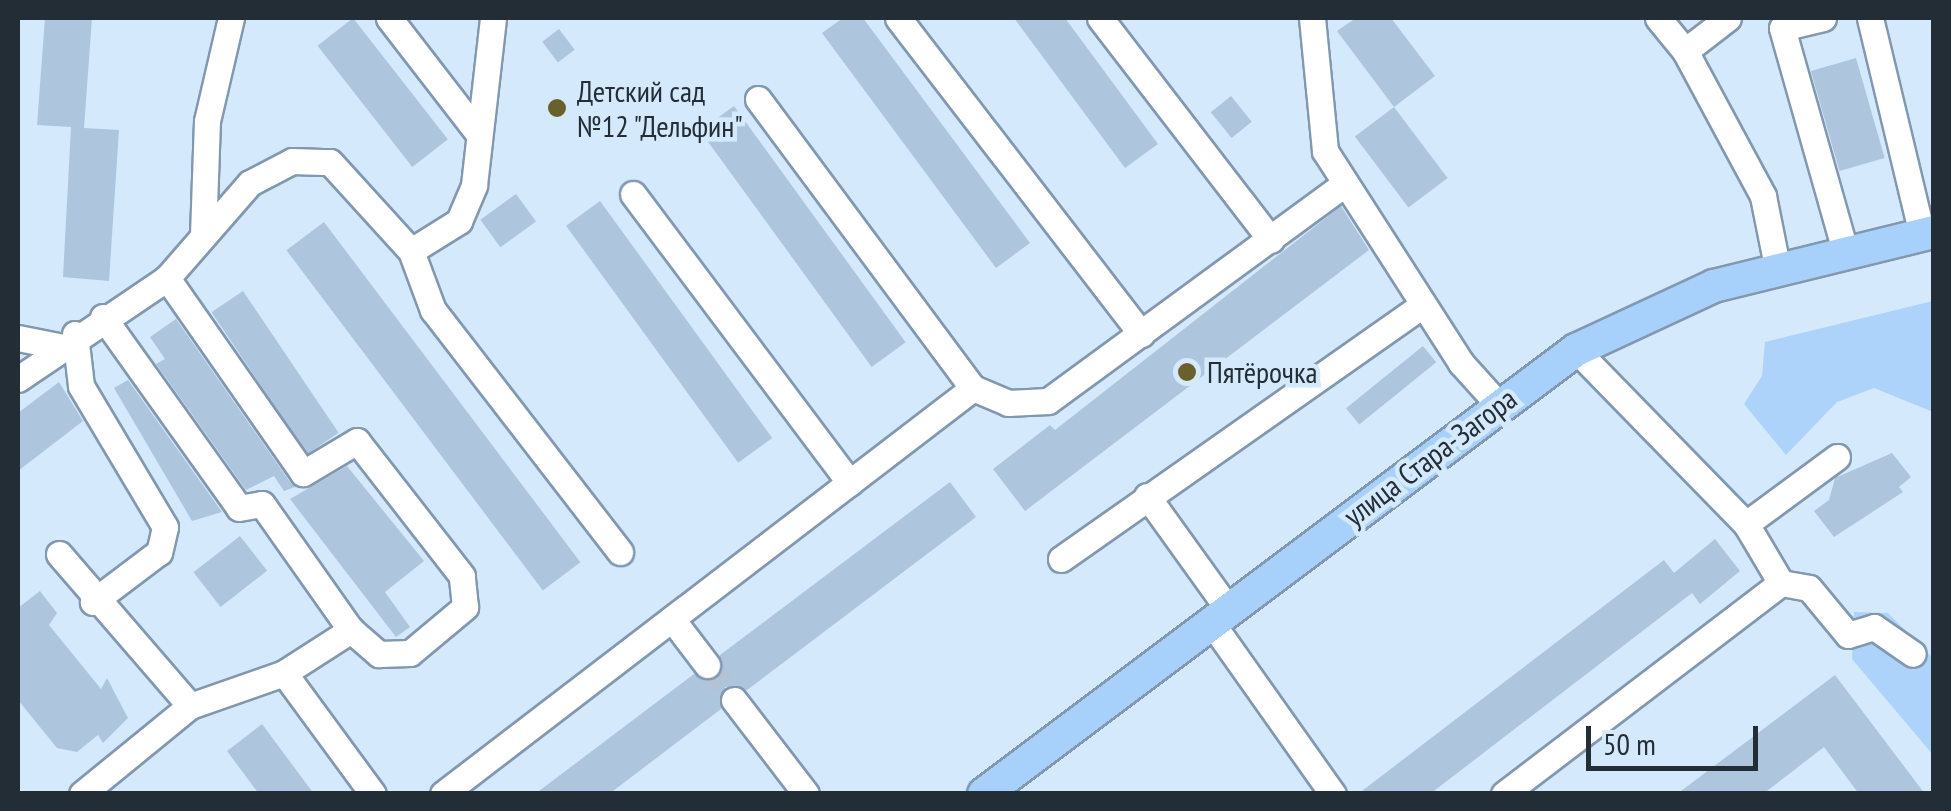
<!DOCTYPE html>
<meta charset="utf-8">
<style>
body{margin:0}
#map{position:relative;width:1951px;height:811px;overflow:hidden;background:#d5e9fd;font-family:"PT Sans Narrow",sans-serif}
div>[style]{position:absolute}
[style*='--x']{left:calc(var(--x)*1px);top:calc(var(--y)*1px);width:calc(var(--w)*1px);rotate:calc(var(--a)*1deg)}
.green>*{inset:0;background:#add3fa}
.building>*{inset:0;background:#adc5dd;transform-origin:0 0}
.minor-tunnel>*{height:25px;margin-top:-12.5px;transform-origin:0;background:repeating-linear-gradient(90deg,#b1c3d5 0 25px,transparent 0 37px)}
.roads{filter:drop-shadow(2px 0 #8298af) drop-shadow(-2px 0 #8298af) drop-shadow(0 2px #8298af) drop-shadow(0 -2px #8298af)}
.minor>*{height:25px;margin:-12.5px;padding:0 12.5px;transform-origin:12.5px;border-radius:12.5px;background:#fff}
.major>*{height:32px;margin:-16px;padding:0 16px;transform-origin:16px;border-radius:16px;background:#a7d1fa}
.dots>*{width:28px;height:28px;translate:-50% -50%;box-sizing:border-box;border:5px solid #d5e9fd;border-radius:50%}
span{translate:-50% -50%;white-space:nowrap;text-align:center;line-height:1.15;-webkit-text-stroke:9px #d5e9fd;paint-order:stroke}
.poi-label{font-size:30px;color:#232d36}
.left{translate:0 -50%;text-align:left}
.street-label{font-size:30px;color:#232d36}
.frame{position:absolute;inset:0;border:20px solid #232d36;pointer-events:none}
.scale{position:absolute;left:1586px;top:726px;width:172px;height:45px;box-sizing:border-box;border:5px solid #232d36;border-top:0;padding-left:12px;font-size:30px;line-height:35px;white-space:nowrap;color:#232d36;-webkit-text-stroke:8px #d5e9fd;paint-order:stroke}
</style>
<div id="map">
<div class="green">
<i style="clip-path:polygon(1933px 301px,1933px 412px,1874px 388px,1837px 402px,1786px 455px,1744px 404px,1762px 376px,1765px 342px)"></i>
<i style="clip-path:polygon(1854px 612px,1888px 613px,1933px 658px,1933px 755px,1852px 659px)"></i>
</div>
<div class="building">
<i style="clip-path:polygon(45px 18px,92px 18px,84px 128px,119px 130px,109px 281px,63px 277px,71px 127px,37px 125px)"></i>
<i style="left:353px;top:18px;width:154px;height:45px;rotate:52deg"></i>
<i style="clip-path:polygon(843px 18px,863px 18px,1030px 243px,996px 268px,822px 33px)"></i>
<i style="clip-path:polygon(1014px 18px,1065px 18px,1158px 144px,1125px 168px)"></i>
<i style="clip-path:polygon(1356px 18px,1391px 18px,1435px 76px,1394px 107px,1337px 31px)"></i>
<i style="left:559px;top:29px;width:26px;height:21px;rotate:53deg"></i>
<i style="left:1856px;top:58px;width:104px;height:47px;rotate:74deg"></i>
<i style="left:1231px;top:96px;width:33px;height:26px;rotate:51deg"></i>
<i style="left:734px;top:106px;width:292px;height:42px;rotate:54deg"></i>
<i style="left:1394px;top:107px;width:89px;height:49px;rotate:53deg"></i>
<i style="left:516px;top:194px;width:34px;height:44px;rotate:54deg"></i>
<i style="left:600px;top:201px;width:293px;height:42px;rotate:54deg"></i>
<i style="clip-path:polygon(1341px 206px,1369px 250px,1025px 511px,993px 469px,1050px 425px,1055px 430px)"></i>
<i style="left:324px;top:222px;width:426px;height:47px;rotate:53deg"></i>
<i style="left:243px;top:291px;width:171px;height:38px;rotate:56deg"></i>
<i style="clip-path:polygon(176px 319px,290px 482px,295px 487px,284px 491px,274px 476px,246px 490px,156px 364px,165px 359px,150px 337px)"></i>
<i style="left:1423px;top:346px;width:21px;height:99px;rotate:51deg"></i>
<i style="clip-path:polygon(128px 380px,222px 512px,192px 521px,114px 388px)"></i>
<i style="clip-path:polygon(59px 382px,83px 421px,18px 471px,18px 413px)"></i>
<i style="clip-path:polygon(1892px 453px,1911px 477px,1899px 487px,1903px 492px,1834px 537px,1814px 511px,1829px 500px,1835px 478px)"></i>
<i style="clip-path:polygon(347px 466px,424px 561px,385px 592px,410px 627px,396px 637px,290px 499px)"></i>
<i style="clip-path:polygon(950px 482px,976px 517px,747px 690px,725px 687px,721px 709px,609px 794px,535px 794px,694px 674px,716px 678px,720px 655px)"></i>
<i style="left:240px;top:536px;width:44px;height:59px;rotate:52deg"></i>
<i style="clip-path:polygon(1715px 539px,1740px 571px,1700px 604px,1692px 593px,1430px 794px,1358px 794px,1664px 560px,1674px 573px)"></i>
<i style="clip-path:polygon(40px 591px,57px 613px,49px 625px,101px 689px,107px 678px,128px 718px,103px 743px,98px 735px,77px 752px,57px 748px,18px 700px,18px 608px)"></i>
<i style="clip-path:polygon(1835px 675px,1925px 794px,1859px 794px,1824px 747px,1763px 794px,1677px 794px)"></i>
<i style="clip-path:polygon(262px 724px,314px 794px,259px 794px,227px 751px)"></i>
</div>
<div class="minor-tunnel">
<i style="--x:707;--y:665;--w:44;--a:52.4"></i>
</div>
<div class="roads">
<div class="minor">
<i style="--x:389;--y:18;--w:144;--a:52.3"></i>
<i style="--x:898;--y:18;--w:399;--a:52.4"></i>
<i style="--x:1100;--y:18;--w:280;--a:52.4"></i>
<i style="--x:1312;--y:18;--w:134;--a:84.4"></i>
<i style="--x:1325;--y:151;--w:252;--a:57.3"></i>
<i style="--x:1461;--y:363;--w:55;--a:47.9"></i>
<i style="--x:1658;--y:18;--w:43;--a:50.7"></i>
<i style="--x:1685;--y:51;--w:165;--a:61.7"></i>
<i style="--x:1763;--y:196;--w:71;--a:78.7"></i>
<i style="--x:1823;--y:18;--w:42;--a:166.3"></i>
<i style="--x:1782;--y:28;--w:231;--a:74.2"></i>
<i style="--x:1870;--y:18;--w:222;--a:76.5"></i>
<i style="--x:1685;--y:51;--w:54;--a:-37.5"></i>
<i style="--x:758;--y:99;--w:360;--a:53.4"></i>
<i style="--x:633;--y:194;--w:361;--a:53.1"></i>
<i style="--x:203;--y:235;--w:114;--a:-88"></i>
<i style="--x:207;--y:121;--w:106;--a:-76.9"></i>
<i style="--x:411;--y:251;--w:57;--a:-32"></i>
<i style="--x:459;--y:221;--w:39;--a:-67"></i>
<i style="--x:474;--y:185;--w:168;--a:-83.5"></i>
<i style="--x:103;--y:317;--w:234;--a:54.5"></i>
<i style="--x:239;--y:508;--w:23;--a:-10"></i>
<i style="--x:262;--y:504;--w:154;--a:54.8"></i>
<i style="--x:351;--y:630;--w:37;--a:41"></i>
<i style="--x:379;--y:654;--w:31;--a:-2"></i>
<i style="--x:410;--y:653;--w:72;--a:-39.9"></i>
<i style="--x:465;--y:607;--w:31;--a:-96"></i>
<i style="--x:462;--y:576;--w:171;--a:-127.9"></i>
<i style="--x:357;--y:441;--w:63;--a:149.3"></i>
<i style="--x:303;--y:473;--w:238;--a:-124.9"></i>
<i style="--x:75;--y:334;--w:52;--a:83.4"></i>
<i style="--x:81;--y:386;--w:164;--a:59.2"></i>
<i style="--x:165;--y:527;--w:26;--a:103"></i>
<i style="--x:159;--y:552;--w:83;--a:142.9"></i>
<i style="--x:18;--y:338;--w:41;--a:11.3"></i>
<i style="--x:1576;--y:350;--w:243;--a:45.7"></i>
<i style="--x:1746;--y:524;--w:69;--a:59.3"></i>
<i style="--x:1781;--y:583;--w:28;--a:10"></i>
<i style="--x:1809;--y:588;--w:61;--a:50.3"></i>
<i style="--x:1848;--y:635;--w:27;--a:-17"></i>
<i style="--x:1874;--y:627;--w:47;--a:34.7"></i>
<i style="--x:18;--y:379;--w:180;--a:-34.1"></i>
<i style="--x:167;--y:278;--w:126;--a:-48.9"></i>
<i style="--x:250;--y:183;--w:47;--a:-27.6"></i>
<i style="--x:292;--y:161;--w:38;--a:2"></i>
<i style="--x:330;--y:162;--w:120;--a:47.7"></i>
<i style="--x:411;--y:251;--w:63;--a:69.6"></i>
<i style="--x:433;--y:310;--w:306;--a:52.3"></i>
<i style="--x:1147;--y:496;--w:140;--a:54.3"></i>
<i style="--x:1746;--y:524;--w:113;--a:-36.4"></i>
<i style="--x:59;--y:554;--w:201;--a:49.2"></i>
<i style="--x:1061;--y:559;--w:441;--a:-35.1"></i>
<i style="--x:672;--y:619;--w:58;--a:52.7"></i>
<i style="--x:1211;--y:622;--w:211;--a:54.7"></i>
<i style="--x:284;--y:673;--w:80;--a:-32.7"></i>
<i style="--x:734;--y:700;--w:118;--a:52.5"></i>
<i style="--x:82;--y:794;--w:139;--a:-39.2"></i>
<i style="--x:190;--y:706;--w:100;--a:-19.3"></i>
<i style="--x:284;--y:673;--w:150;--a:53.7"></i>
<i style="--x:443;--y:794;--w:668;--a:-37.45"></i>
<i style="--x:973;--y:388;--w:38;--a:23"></i>
<i style="--x:1008;--y:403;--w:40;--a:-2.9"></i>
<i style="--x:1048;--y:401;--w:366;--a:-36.2"></i>
<i style="--x:1504;--y:794;--w:348;--a:-37.3"></i>
</div>
<div class="major">
<i style="--x:984;--y:794;--w:740;--a:-36.87"></i>
<i style="--x:1576;--y:350;--w:152;--a:-24.9"></i>
<i style="--x:1714;--y:286;--w:227;--a:-13.8"></i>
</div>
</div>
<div class="dots">
<i style="left:557px;top:108px;background:#69602c"></i>
<i style="left:1187px;top:372px;background:#69602c"></i>
</div>
<div class="poi-label">
<span class="left" style="left:577px;top:108px">Детский сад<br>№12 "Дельфин"</span>
<span class="left" style="left:1207px;top:372px">Пятёрочка</span>
</div>
<div class="street-label">
<span style="left:1430px;top:457px;rotate:-37deg">улица Стара-Загора</span>
</div>
<div class="frame"></div>
<div class="scale">50 m</div>
</div>
